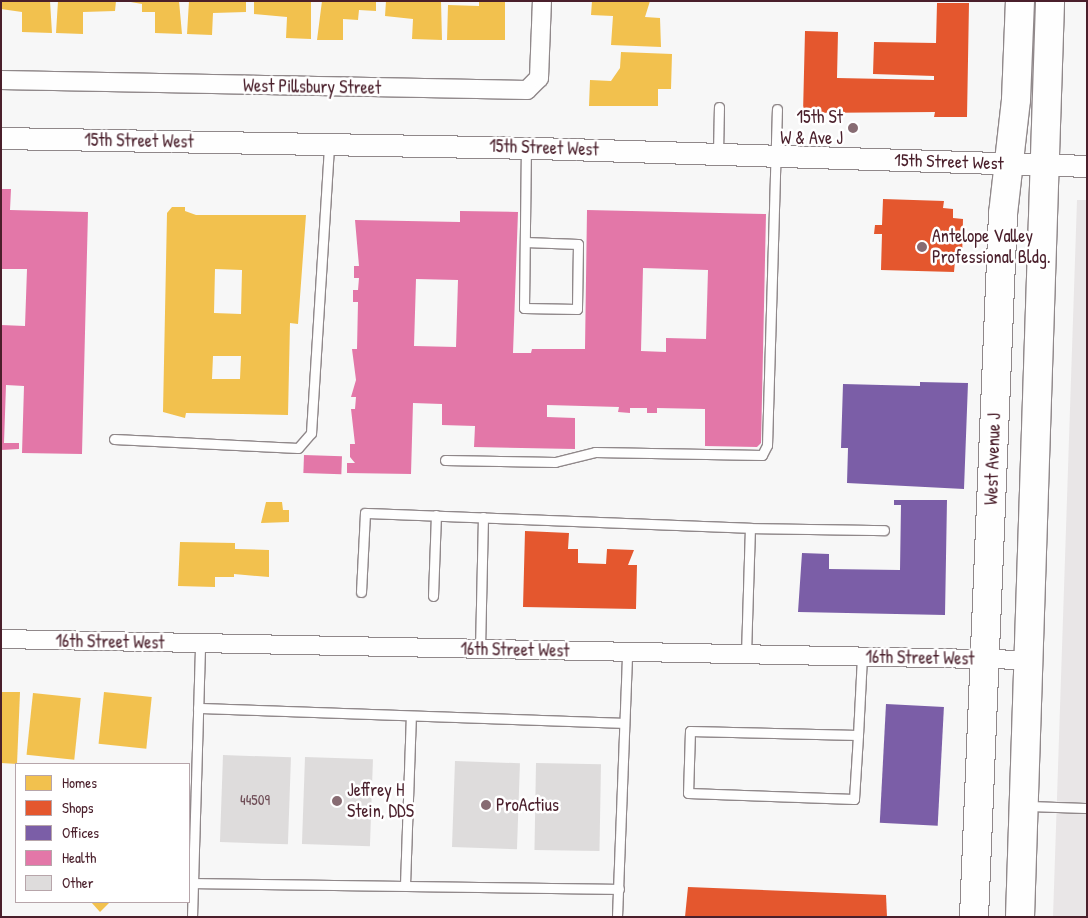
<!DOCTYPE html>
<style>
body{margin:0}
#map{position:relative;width:1088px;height:918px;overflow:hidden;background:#f7f7f7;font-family:"Patrick Hand",sans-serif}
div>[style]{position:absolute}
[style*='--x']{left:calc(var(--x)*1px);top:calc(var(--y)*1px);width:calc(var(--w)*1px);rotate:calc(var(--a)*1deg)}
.built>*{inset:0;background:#e9e6e7}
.homes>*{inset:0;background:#f2c14e;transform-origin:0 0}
.shops>*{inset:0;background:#e4572e}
.offices>*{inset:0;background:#7b5ea7;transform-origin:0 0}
.health>*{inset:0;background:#e377a8;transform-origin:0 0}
.building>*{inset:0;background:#dedcdc;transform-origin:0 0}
.roads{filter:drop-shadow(1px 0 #90888a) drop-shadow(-1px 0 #90888a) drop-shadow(0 1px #90888a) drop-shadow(0 -1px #90888a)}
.service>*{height:9px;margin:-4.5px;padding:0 4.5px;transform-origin:4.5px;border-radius:4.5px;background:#fefefe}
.minor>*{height:18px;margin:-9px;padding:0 9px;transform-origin:9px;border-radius:9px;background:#fefefe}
.tertiary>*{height:21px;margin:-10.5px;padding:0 10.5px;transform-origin:10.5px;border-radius:10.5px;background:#fefefe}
.primary>*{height:28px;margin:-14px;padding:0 14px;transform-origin:14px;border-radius:14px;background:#fefefe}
.dots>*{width:14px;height:14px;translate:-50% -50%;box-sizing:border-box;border:2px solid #fff;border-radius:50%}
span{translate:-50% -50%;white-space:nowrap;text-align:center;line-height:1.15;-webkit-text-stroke:5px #fff;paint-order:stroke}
.number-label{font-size:15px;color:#6f4e57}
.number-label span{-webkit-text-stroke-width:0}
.street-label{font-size:18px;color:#4a1f2b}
.poi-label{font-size:18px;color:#4a1f2b}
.right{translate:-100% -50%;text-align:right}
.left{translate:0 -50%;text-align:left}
.frame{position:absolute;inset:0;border:2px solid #4a1f2b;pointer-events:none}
.legend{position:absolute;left:15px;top:763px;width:175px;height:140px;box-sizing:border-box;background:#fff;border:1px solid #b7a5aa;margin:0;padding:6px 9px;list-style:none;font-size:15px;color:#4a1f2b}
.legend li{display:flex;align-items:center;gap:10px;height:25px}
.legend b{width:25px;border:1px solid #b7a5aa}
</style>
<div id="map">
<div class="built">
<i style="clip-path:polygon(1077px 200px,1087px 200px,1087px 917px,1053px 917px)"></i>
</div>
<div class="homes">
<i style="clip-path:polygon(1px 1px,50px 1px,52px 33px,22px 32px,22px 12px,1px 9px)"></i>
<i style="clip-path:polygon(58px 1px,116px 1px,115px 11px,83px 12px,83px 34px,56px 33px)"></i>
<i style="clip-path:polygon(125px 1px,179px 1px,182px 34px,155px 33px,155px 12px,142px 12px,142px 4px)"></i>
<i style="clip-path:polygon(189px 1px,246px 1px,246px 12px,213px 13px,212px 35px,187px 34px)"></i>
<i style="clip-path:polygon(254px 1px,311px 1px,311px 39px,286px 38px,287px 17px,254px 14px)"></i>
<i style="clip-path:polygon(322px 1px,376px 1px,376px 11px,359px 10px,358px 20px,343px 19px,343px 40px,317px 40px)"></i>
<i style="clip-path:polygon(386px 1px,441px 1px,442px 40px,412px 39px,413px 19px,385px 16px)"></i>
<i style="clip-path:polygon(479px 1px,505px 1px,505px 40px,447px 40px,448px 5px,479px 6px)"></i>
<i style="clip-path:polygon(592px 1px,650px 1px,645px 17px,660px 18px,661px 47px,611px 45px,613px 16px,591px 15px)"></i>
<i style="clip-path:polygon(621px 52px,672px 54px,671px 89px,658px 89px,658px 106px,589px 106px,590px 80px,611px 81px,620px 68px)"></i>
<i style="clip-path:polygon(evenodd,172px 207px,185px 207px,185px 211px,196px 215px,306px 215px,298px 324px,290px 323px,288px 415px,186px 413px,185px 418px,163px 412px,167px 213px,172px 207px,215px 269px,242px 270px,241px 314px,214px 313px,215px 269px,172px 207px,213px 356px,241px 356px,240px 379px,212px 379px,213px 356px)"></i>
<i style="clip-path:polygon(266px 502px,282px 502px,283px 510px,289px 510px,289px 522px,261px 523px)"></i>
<i style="clip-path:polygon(180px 542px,235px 543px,235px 549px,269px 550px,269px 577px,234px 574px,234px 577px,215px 577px,215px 587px,178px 586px)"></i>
<i style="clip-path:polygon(1px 692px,20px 692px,17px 764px,1px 763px)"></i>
<i style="left:104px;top:692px;width:48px;height:52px;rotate:6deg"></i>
<i style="left:33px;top:693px;width:48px;height:62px;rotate:6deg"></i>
<i style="clip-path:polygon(91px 902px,110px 902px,100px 912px)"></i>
</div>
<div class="shops">
<i style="clip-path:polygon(937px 3px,969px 3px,967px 117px,934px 117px,935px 112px,803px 113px,805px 31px,838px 32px,837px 78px,934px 80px,934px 76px,873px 74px,874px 42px,936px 43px)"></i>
<i style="clip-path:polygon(883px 199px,944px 201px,943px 208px,953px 209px,953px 218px,963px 219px,962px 262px,955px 261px,954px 272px,881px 270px,882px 234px,874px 234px,875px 225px,882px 225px)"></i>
<i style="clip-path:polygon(525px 531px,569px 533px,568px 549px,578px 549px,578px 563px,606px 564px,607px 549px,634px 550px,628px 565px,637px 565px,636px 609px,523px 607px)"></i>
<i style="clip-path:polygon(688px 887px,886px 895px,887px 917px,685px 917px)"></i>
</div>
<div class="offices">
<i style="clip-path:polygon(920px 382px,968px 383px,964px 489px,847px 483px,848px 448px,841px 448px,843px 384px,920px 386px)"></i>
<i style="clip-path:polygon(894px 500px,947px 500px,945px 615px,798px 612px,802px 553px,829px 554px,829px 569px,900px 570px,901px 505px,894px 505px)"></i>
<i style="left:886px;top:704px;width:58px;height:119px;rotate:3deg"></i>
</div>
<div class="health">
<i style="clip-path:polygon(1px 189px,11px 189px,10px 210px,88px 212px,82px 454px,22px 453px,24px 386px,6px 385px,4px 443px,19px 443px,19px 449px,1px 450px,1px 325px,25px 326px,27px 269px,1px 269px)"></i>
<i style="clip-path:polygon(evenodd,587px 210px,766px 214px,761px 443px,757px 447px,705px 446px,705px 409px,657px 408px,657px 413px,647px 413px,647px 408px,630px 408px,630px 413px,618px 412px,619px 407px,547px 405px,547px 417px,575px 418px,575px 449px,474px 447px,475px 426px,442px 425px,442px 404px,413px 403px,411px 474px,347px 473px,347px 463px,355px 463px,350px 457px,350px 444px,355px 444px,351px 409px,355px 409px,356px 397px,351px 397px,356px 380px,352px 349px,357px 349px,358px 302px,353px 302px,353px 290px,358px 290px,359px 278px,354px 278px,354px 266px,359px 266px,355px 220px,460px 222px,460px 211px,518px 212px,513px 353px,531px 353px,532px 349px,585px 349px,587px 210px,643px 268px,708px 270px,706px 339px,666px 338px,666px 352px,641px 351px,643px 268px,587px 210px,416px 279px,458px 280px,456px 347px,414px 346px,416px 279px)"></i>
<i style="left:304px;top:455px;width:38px;height:18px;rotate:2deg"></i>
</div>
<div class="building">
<i style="left:223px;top:755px;width:68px;height:87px;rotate:2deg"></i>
<i style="left:305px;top:757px;width:68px;height:87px;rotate:2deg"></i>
<i style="left:455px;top:761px;width:65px;height:86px;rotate:2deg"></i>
<i style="left:536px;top:763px;width:65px;height:87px;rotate:1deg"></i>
</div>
<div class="roads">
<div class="service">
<i style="--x:718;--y:153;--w:46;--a:-88.8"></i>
<i style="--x:525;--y:242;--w:53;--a:2.2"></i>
<i style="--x:578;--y:244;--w:65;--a:90.9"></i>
<i style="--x:577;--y:309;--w:53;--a:-178.9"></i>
<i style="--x:524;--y:308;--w:160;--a:-89.3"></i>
<i style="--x:114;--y:439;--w:184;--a:2.8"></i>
<i style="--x:298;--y:448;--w:20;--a:-49"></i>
<i style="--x:311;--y:433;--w:290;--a:-86.4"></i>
<i style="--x:445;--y:460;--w:110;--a:1"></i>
<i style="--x:555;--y:462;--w:41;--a:-14"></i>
<i style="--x:595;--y:452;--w:167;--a:1"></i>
<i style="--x:762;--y:455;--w:11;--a:-63"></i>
<i style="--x:767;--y:445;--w:336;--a:-88.3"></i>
<i style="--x:361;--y:592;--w:79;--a:-87.1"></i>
<i style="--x:365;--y:513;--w:385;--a:2.2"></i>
<i style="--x:433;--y:596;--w:81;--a:-87.9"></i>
<i style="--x:480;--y:649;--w:132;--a:-88.7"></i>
<i style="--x:746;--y:654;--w:126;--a:-88.2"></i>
<i style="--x:750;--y:528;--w:134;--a:0.9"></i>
<i style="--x:198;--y:708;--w:424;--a:2"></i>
<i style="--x:858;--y:735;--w:168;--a:-178.6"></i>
<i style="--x:690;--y:731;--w:62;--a:91.8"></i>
<i style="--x:688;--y:793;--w:166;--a:2.1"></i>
<i style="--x:854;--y:799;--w:64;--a:-86.4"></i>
<i style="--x:858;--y:735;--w:78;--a:-87.1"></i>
<i style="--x:1027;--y:806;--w:60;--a:1.9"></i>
<i style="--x:193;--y:883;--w:426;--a:0.8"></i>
<i style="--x:405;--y:885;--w:168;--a:-88"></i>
<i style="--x:192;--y:917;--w:274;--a:-88.3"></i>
<i style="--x:617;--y:917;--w:265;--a:-87.8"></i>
</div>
<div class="minor">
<i style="--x:1;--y:80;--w:526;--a:1.09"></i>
<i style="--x:527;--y:90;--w:17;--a:-45"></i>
<i style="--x:539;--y:78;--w:77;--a:-87.8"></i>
<i style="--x:1;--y:639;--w:1028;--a:1.17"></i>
</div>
<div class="tertiary">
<i style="--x:1;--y:138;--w:536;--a:1.07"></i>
<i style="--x:537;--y:148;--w:550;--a:1.87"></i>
</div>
<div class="primary">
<i style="--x:974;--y:917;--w:704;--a:-87.64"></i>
<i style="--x:1003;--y:214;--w:115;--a:-83.5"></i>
<i style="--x:1016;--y:100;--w:99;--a:-87.7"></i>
<i style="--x:1020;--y:917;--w:916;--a:-88.12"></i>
</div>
</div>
<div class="dots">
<i style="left:853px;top:128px;background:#876b72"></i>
<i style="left:922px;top:247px;background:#876b72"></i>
<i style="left:337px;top:801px;background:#876b72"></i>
<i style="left:486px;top:805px;background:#876b72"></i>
</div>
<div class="number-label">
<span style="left:255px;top:800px">44509</span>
</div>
<div class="street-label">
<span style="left:312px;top:87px;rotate:1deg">West Pillsbury Street</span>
<span style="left:139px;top:141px;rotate:1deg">15th Street West</span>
<span style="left:544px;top:148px;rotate:2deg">15th Street West</span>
<span style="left:949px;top:162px;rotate:2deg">15th Street West</span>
<span style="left:993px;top:459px;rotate:-88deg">West Avenue J</span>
<span style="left:110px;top:642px;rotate:1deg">16th Street West</span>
<span style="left:515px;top:650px;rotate:1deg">16th Street West</span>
<span style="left:920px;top:658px;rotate:1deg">16th Street West</span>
</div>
<div class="poi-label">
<span class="right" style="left:843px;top:128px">15th St<br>W &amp; Ave J</span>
<span class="left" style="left:932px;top:247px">Antelope Valley<br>Professional Bldg.</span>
<span class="left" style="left:347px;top:801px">Jeffrey H<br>Stein, DDS</span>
<span class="left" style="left:496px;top:805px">ProActius</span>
</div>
<div class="frame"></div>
<ul class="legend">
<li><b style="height:14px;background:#f2c14e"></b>Homes</li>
<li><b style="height:14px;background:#e4572e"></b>Shops</li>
<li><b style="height:14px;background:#7b5ea7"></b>Offices</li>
<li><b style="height:14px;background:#e377a8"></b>Health</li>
<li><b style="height:14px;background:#dedcdc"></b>Other</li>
</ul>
</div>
